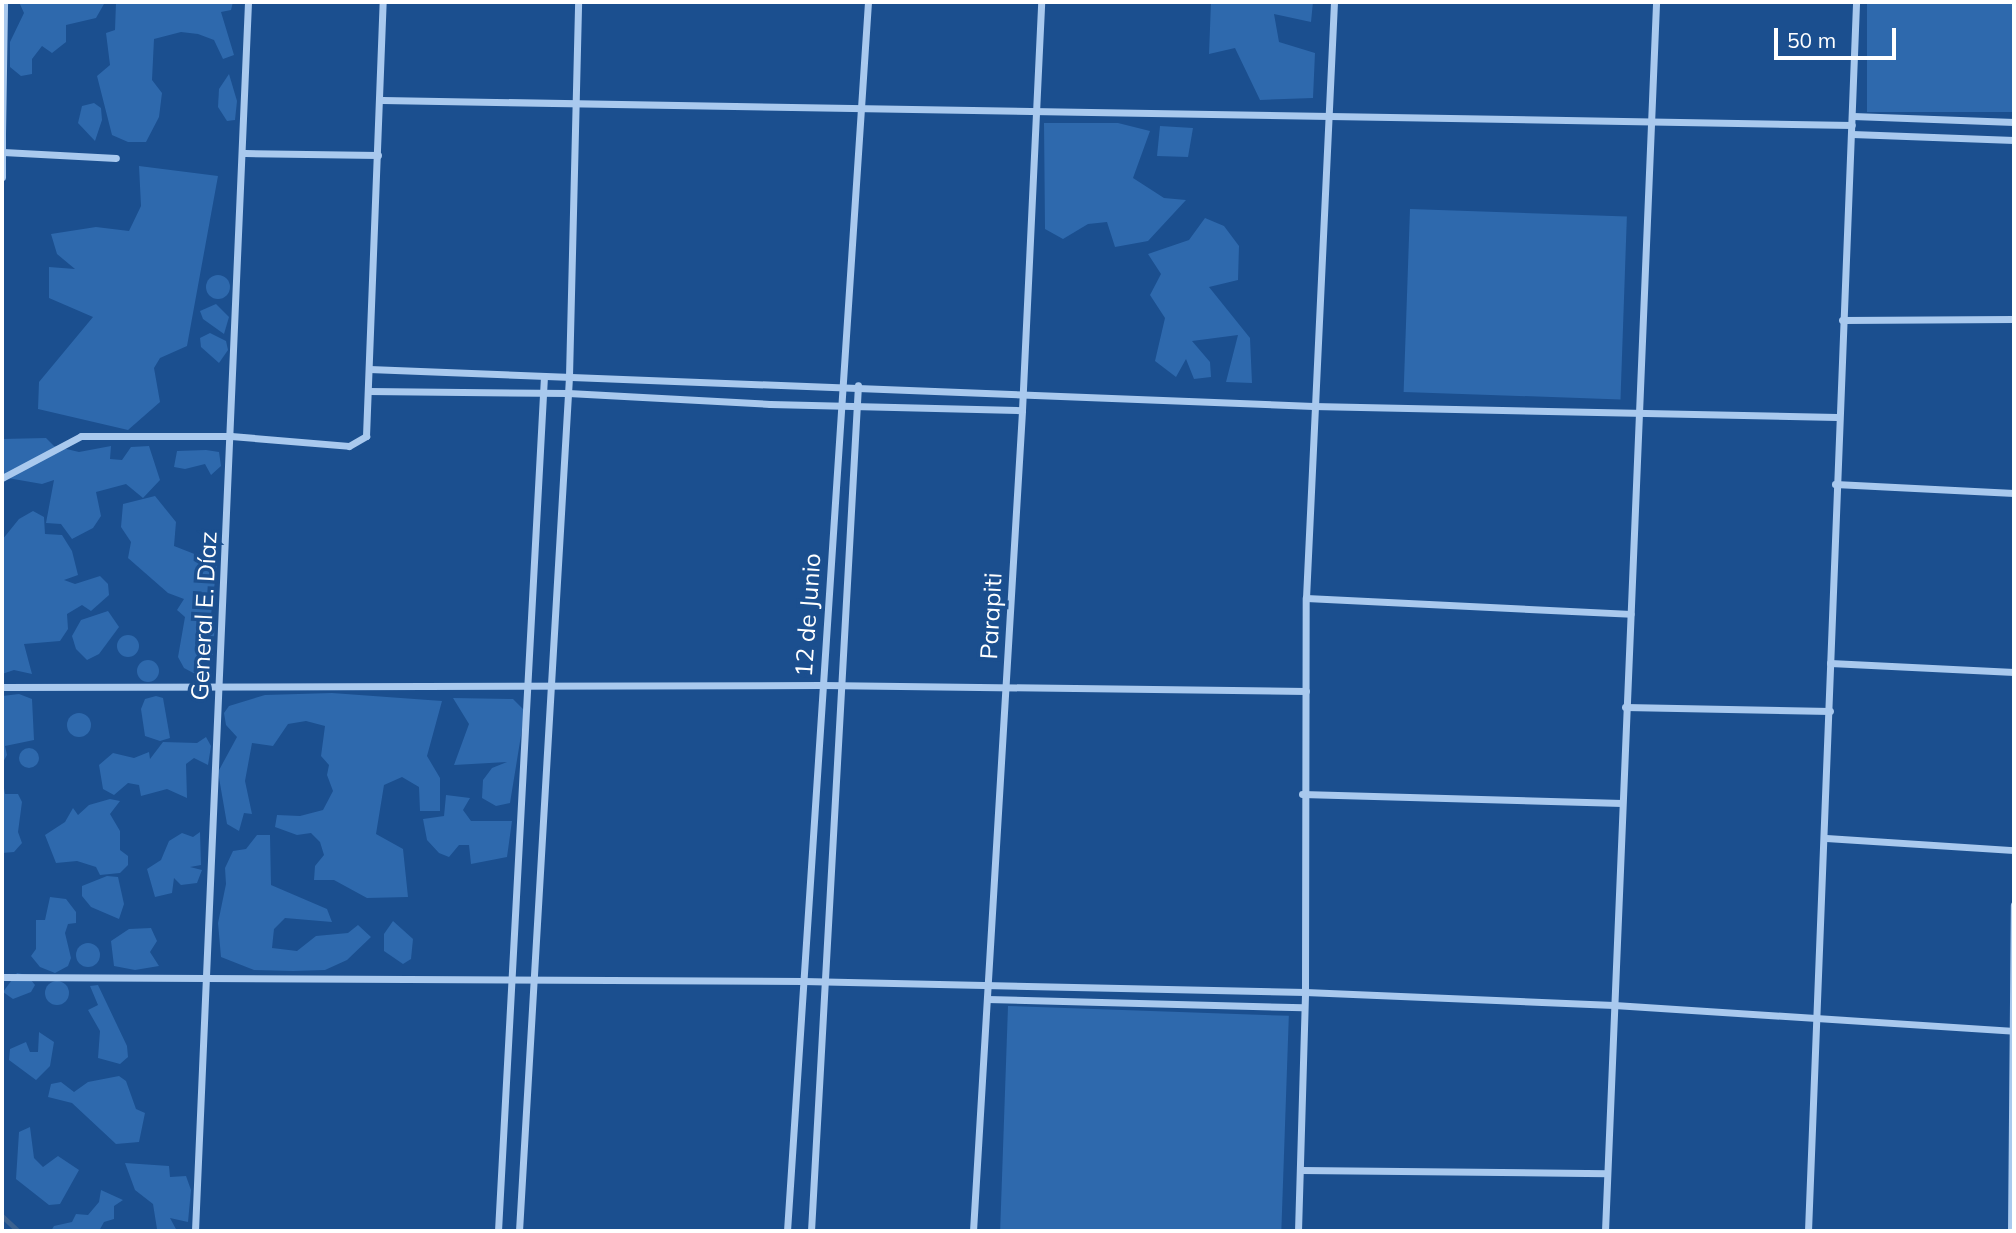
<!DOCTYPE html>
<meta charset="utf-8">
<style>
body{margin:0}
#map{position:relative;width:2016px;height:1233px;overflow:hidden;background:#1b4f8f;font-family:Mulish,sans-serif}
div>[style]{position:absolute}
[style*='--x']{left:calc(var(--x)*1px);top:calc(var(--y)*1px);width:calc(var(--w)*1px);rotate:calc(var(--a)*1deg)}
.green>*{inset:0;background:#2e69ad;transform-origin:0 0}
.round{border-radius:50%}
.stream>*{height:5px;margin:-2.5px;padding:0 2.5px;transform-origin:2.5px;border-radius:2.5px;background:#3c6290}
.minor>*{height:7px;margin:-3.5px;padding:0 3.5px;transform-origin:3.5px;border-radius:3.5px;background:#a9c9ee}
span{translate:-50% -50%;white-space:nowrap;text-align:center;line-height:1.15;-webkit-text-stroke:7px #1b4f8f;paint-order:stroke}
.street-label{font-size:24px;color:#fff}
.frame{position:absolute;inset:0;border:4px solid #fff;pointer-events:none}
.scale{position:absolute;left:1774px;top:28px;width:122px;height:32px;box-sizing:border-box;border:4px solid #fff;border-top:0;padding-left:9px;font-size:21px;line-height:24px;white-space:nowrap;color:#fff;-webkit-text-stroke:5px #1b4f8f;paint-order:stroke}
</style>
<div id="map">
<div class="green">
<i style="clip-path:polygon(19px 2px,104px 2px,104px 4px,96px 18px,66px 25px,66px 42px,52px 53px,42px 46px,32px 59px,32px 74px,21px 76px,10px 67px,10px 42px,24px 13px)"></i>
<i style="clip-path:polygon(116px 2px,233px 2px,231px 10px,221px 12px,234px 55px,223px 59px,214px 40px,198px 34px,181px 32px,154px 39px,152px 80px,162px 93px,159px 117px,146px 142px,128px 142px,112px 135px,97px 76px,110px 65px,106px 33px,115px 30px)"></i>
<i style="clip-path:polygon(1211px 2px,1313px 2px,1311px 22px,1274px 14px,1279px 42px,1315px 53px,1313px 98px,1260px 100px,1235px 48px,1209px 54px)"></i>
<i style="left:1867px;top:2px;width:147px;height:110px"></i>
<i style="clip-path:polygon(229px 74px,237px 101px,235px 120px,227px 121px,218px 107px,219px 89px)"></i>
<i style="clip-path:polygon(94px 103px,101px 108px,102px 120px,95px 141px,78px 123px,82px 106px)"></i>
<i style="clip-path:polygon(1044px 123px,1118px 123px,1150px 131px,1133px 178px,1164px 198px,1186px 200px,1148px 241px,1115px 247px,1107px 222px,1088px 224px,1063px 239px,1045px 229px)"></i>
<i style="clip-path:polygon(1160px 126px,1193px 128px,1188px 157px,1157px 156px)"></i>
<i style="clip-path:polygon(139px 166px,218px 176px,187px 346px,160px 358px,154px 368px,160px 402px,128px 430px,38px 409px,39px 382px,93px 317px,49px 298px,49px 267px,75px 269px,57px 254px,51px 234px,96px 227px,129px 231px,141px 206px)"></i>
<i style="left:1410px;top:209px;width:217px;height:183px;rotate:2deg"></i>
<i style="clip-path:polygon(1205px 218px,1224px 226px,1239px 246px,1238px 280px,1209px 287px,1250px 338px,1252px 383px,1226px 382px,1238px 335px,1192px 341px,1210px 362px,1211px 377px,1194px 379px,1186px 359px,1176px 377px,1155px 361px,1165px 318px,1150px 295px,1161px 274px,1148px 254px,1189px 240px)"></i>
<i class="round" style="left:206px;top:275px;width:24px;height:24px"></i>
<i style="clip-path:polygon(216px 304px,229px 317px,224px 334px,203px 319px,200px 311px)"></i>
<i style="clip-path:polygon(210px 333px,226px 341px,228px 350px,219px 363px,201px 347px,200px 338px)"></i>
<i style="clip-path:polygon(46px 438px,54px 446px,79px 452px,111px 446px,110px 459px,122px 460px,131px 447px,149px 446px,160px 480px,143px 498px,126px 484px,96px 492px,101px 516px,93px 528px,72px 539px,61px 524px,46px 523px,54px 480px,42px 484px,2px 477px,2px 439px)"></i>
<i style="clip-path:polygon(206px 450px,219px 452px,221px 466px,211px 475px,205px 464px,185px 469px,174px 467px,177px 451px)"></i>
<i style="clip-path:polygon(155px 496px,176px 522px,174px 546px,197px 555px,210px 552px,217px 563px,211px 615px,215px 624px,212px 663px,199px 676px,184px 668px,178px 657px,185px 617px,177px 610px,184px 599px,168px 593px,128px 558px,131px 542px,121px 527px,123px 504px)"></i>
<i style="clip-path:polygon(33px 511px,44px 517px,45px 534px,62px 535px,72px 551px,78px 575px,64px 580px,75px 584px,100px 576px,108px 584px,109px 595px,91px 611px,82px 605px,67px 614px,68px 629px,60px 641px,24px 644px,32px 674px,14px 670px,2px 674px,2px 540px,19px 519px)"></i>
<i style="clip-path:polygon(108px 611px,119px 627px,99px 654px,87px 660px,76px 649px,72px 636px,81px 620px)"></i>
<i class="round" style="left:117px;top:635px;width:22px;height:22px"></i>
<i class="round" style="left:137px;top:660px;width:22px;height:22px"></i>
<i style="clip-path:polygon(332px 693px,442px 701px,427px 756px,440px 778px,440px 811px,420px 811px,419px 787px,402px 777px,384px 785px,376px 834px,403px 849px,408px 897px,367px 898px,334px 880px,314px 880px,315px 866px,324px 855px,320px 842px,311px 833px,297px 835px,275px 827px,277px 815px,300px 816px,323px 810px,333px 791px,327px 775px,329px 765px,321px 756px,325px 726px,306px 721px,288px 724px,273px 746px,252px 743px,245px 781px,252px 814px,244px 813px,239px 831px,227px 824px,218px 772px,237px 737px,226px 725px,224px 713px,229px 706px,265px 695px)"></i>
<i style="clip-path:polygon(19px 694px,32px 699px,34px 740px,5px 746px,7px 755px,2px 764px,2px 696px)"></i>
<i style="clip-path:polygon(156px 696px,163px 698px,170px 738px,160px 741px,145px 736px,141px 709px,145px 699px)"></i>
<i style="clip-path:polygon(453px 698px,513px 699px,525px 711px,510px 803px,496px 806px,482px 798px,483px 780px,492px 768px,507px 762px,454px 765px,469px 724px)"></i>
<i class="round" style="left:67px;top:713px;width:24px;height:24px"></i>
<i style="clip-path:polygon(206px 737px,211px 746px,208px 765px,194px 758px,186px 764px,187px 798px,167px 789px,141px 796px,139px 785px,128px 783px,114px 795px,103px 789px,99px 765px,113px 753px,134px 758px,149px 752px,150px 759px,163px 742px,197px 743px)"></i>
<i class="round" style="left:19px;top:748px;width:20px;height:20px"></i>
<i style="clip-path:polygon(2px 776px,5px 794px,18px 794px,22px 802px,18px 832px,22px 843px,14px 852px,2px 853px)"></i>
<i style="clip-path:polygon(446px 795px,470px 798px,463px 810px,471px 821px,512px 821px,507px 857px,471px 864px,469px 845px,459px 845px,449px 857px,439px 853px,427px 840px,423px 819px,444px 816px)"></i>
<i style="clip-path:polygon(110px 799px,120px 801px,110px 814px,120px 831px,120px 850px,128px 856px,128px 865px,120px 873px,100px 875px,96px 867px,77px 861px,56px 863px,45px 835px,65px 822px,73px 808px,78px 815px,89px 805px)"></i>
<i style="clip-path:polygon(200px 832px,201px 865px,190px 867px,202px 870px,197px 883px,181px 885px,174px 878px,172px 893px,155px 897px,147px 869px,161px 860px,169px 841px,182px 833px,193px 837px)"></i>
<i style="clip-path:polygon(257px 835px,270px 835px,271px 885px,327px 909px,332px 922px,285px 918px,274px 929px,272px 948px,297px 951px,316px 936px,348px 933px,358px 925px,371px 937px,347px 960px,325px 970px,293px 971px,254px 970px,221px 957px,218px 923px,226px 884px,225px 868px,233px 851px,246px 849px)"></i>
<i style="clip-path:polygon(107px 876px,118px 877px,124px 904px,119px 919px,91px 907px,82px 896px,82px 886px)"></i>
<i style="clip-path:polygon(50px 897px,66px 899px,76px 912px,76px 923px,68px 924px,65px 933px,71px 958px,68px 966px,55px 973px,40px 967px,31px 956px,36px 949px,36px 920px,45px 920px)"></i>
<i style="clip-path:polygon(393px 921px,413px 939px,411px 959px,403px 964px,384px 951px,384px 934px)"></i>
<i style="clip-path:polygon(151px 928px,157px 941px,150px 952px,159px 966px,135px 970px,114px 966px,111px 941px,129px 929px)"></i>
<i class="round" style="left:76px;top:943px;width:24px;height:24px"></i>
<i style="clip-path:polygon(17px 973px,27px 975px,35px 985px,31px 992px,13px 999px,3px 992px)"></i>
<i class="round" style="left:45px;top:981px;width:24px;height:24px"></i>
<i style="clip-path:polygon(98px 985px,127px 1046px,128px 1057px,120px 1064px,98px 1058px,100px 1031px,88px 1010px,98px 1005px,90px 986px)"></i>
<i style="left:1008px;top:1006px;width:281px;height:225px;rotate:2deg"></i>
<i style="clip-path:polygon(39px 1032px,54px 1042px,50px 1066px,36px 1080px,9px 1060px,10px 1049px,26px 1042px,30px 1052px,38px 1052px)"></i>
<i style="clip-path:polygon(119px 1076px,126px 1081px,136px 1109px,145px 1113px,139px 1142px,116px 1144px,72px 1103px,48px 1097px,51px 1084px,61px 1082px,74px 1092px,88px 1082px)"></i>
<i style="clip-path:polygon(30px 1127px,34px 1158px,43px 1167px,58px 1156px,79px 1170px,60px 1204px,49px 1205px,16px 1179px,19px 1132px)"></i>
<i style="clip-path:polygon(125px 1163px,169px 1166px,170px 1177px,186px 1176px,191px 1190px,188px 1222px,170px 1218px,177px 1231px,157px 1229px,153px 1204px,135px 1190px)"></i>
<i style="clip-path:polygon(101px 1190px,123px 1200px,114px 1206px,114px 1219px,104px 1222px,99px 1231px,51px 1231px,54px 1226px,72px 1222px,76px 1214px,88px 1215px,99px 1202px)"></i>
</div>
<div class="stream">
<i style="--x:2;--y:1216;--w:22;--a:43"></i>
</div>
<div class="minor">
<i style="--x:382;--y:100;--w:1470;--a:0.97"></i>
<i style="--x:1853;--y:116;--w:161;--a:2.1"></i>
<i style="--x:2;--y:134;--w:132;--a:-89.1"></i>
<i style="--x:2;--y:134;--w:43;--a:90"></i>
<i style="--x:1852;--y:134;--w:162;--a:2.1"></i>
<i style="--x:3;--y:152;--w:113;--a:3"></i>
<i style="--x:245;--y:153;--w:133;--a:0.9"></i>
<i style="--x:1842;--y:320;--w:172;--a:-0.3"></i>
<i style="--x:369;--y:369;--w:945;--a:2.24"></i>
<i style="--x:1313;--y:406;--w:524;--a:1.2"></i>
<i style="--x:368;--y:391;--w:200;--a:0.6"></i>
<i style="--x:568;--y:393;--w:202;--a:3.1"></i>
<i style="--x:770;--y:404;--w:252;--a:1.4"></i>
<i style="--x:2;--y:478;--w:89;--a:-28"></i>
<i style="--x:81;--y:436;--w:150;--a:0"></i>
<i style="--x:231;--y:436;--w:118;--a:4.8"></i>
<i style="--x:349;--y:446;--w:20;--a:-30"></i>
<i style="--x:366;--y:436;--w:434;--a:-87.8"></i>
<i style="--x:1835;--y:484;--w:179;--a:2.9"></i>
<i style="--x:1306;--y:598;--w:325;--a:2.8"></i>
<i style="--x:1830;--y:663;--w:184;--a:2.8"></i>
<i style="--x:2;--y:687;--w:820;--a:-0.14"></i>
<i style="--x:822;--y:685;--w:484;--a:0.7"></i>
<i style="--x:1625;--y:707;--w:205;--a:1.1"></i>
<i style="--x:1302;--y:794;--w:320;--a:1.6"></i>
<i style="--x:1826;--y:838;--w:188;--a:3.7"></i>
<i style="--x:2;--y:977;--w:801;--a:0.29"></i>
<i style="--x:803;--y:981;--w:502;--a:1.26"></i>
<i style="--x:1305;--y:992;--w:309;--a:2.4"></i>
<i style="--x:1614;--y:1005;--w:401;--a:3.7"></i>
<i style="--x:987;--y:999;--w:316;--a:1.5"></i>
<i style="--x:1301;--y:1170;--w:306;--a:0.6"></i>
<i style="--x:195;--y:1231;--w:1230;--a:-87.53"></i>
<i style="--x:498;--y:1231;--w:856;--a:-86.92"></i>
<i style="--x:519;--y:1231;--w:856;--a:-86.65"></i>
<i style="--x:569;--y:376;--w:374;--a:-88.6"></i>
<i style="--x:787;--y:1231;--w:1232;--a:-86.23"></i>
<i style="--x:811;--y:1231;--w:847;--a:-86.82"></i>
<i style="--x:973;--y:1231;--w:822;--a:-86.58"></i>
<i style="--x:1022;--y:410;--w:408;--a:-87.3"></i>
<i style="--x:1298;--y:1231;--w:239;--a:-88.3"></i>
<i style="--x:1305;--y:992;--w:394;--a:-89.9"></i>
<i style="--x:1306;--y:598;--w:597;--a:-87.31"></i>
<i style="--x:1605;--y:1231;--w:1230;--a:-87.62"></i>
<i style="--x:1808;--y:1231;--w:1230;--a:-87.76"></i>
<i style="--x:2011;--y:1231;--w:326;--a:-89.5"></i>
</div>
<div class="street-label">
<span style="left:808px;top:615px;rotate:-86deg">12 de Junio</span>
<span style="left:204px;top:616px;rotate:-87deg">General E. Díaz</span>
<span style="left:991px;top:616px;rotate:-87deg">Parapiti</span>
</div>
<div class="frame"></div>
<div class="scale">50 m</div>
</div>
